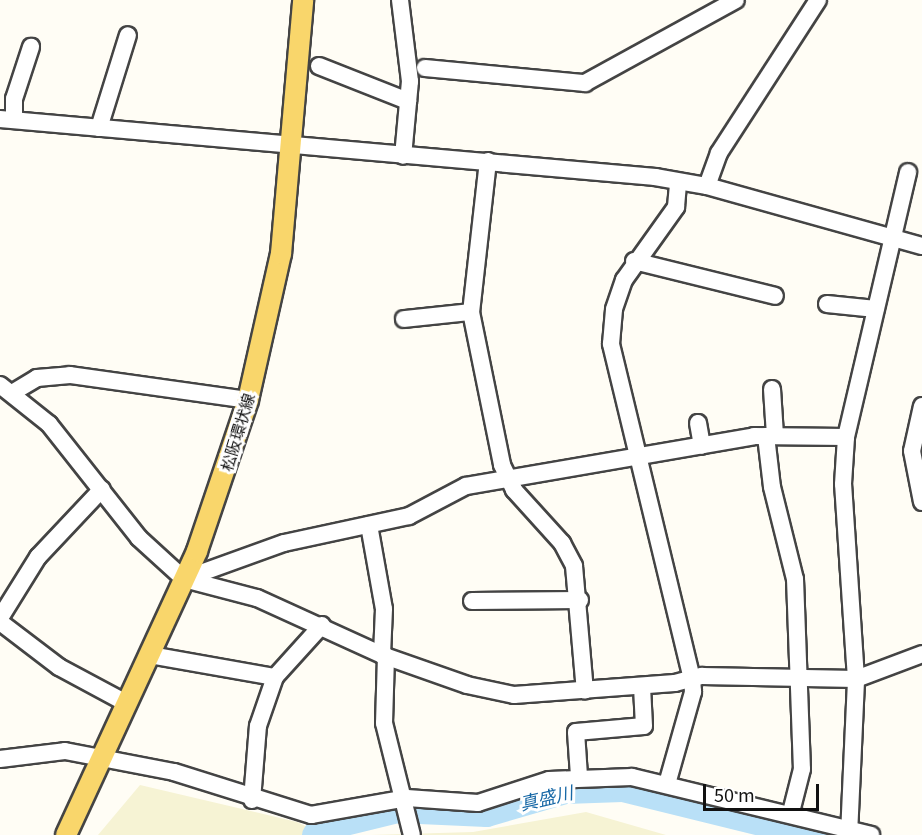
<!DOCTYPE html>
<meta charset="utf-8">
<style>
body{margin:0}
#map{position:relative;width:922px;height:835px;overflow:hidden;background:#fffdf5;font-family:Georgia,"Noto Sans JP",serif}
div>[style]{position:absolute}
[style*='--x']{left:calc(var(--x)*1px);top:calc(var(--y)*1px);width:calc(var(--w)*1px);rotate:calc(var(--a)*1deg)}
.farmland>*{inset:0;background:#f6f3d4}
.river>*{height:27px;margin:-13.5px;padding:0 13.5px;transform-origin:13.5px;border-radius:13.5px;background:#b9e0f7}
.roads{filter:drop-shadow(2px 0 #444) drop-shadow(-2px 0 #444) drop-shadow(0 2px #444) drop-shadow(0 -2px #444)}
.minor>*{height:16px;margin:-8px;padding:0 8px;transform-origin:8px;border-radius:8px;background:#fff}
.major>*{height:20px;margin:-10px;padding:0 10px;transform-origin:10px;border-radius:10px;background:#f9d66b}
span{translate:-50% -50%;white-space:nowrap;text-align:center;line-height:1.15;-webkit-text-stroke:6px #fff;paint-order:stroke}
.street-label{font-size:16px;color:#111}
.water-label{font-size:18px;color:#1768a6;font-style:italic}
.scale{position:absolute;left:703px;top:784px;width:116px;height:27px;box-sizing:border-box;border:3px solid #111;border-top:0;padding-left:8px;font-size:18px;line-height:21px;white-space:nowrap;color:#111;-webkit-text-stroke:4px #fff;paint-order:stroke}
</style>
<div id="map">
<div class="farmland">
<i style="clip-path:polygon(140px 785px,297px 822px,324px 835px,98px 835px)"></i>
<i style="clip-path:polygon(586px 812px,666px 835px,370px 835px,473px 832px)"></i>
</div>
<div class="river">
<i style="--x:315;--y:835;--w:9;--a:-54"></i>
<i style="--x:320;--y:828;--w:79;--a:-13.9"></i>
<i style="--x:397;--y:809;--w:89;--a:2.6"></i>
<i style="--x:486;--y:813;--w:82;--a:-16.2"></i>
<i style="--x:565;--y:790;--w:57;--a:-2"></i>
<i style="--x:622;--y:788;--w:198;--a:13.8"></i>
</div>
<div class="roads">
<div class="minor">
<i style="--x:400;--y:0;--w:82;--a:83"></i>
<i style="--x:410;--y:81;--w:75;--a:95.3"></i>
<i style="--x:319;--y:66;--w:96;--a:21.5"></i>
<i style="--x:425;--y:68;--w:161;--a:5.4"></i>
<i style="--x:585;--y:83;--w:172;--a:-28.8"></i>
<i style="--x:0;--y:119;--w:658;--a:5.06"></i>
<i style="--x:655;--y:177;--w:53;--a:9.8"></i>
<i style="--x:707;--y:186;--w:223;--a:15.6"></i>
<i style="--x:14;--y:120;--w:21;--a:-90"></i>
<i style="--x:14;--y:99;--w:55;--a:-71.9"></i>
<i style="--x:99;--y:128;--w:97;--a:-72.7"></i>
<i style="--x:488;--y:161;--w:152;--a:96.4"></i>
<i style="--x:471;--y:312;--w:156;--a:78.5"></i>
<i style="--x:502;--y:465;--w:28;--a:64"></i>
<i style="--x:514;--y:490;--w:72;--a:47.8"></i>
<i style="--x:562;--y:543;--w:26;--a:62"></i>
<i style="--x:574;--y:566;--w:125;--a:85"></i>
<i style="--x:707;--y:186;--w:35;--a:-70"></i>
<i style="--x:719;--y:153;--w:182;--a:-57.1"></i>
<i style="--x:634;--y:261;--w:145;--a:13.9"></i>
<i style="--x:827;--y:304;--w:49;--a:5.8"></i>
<i style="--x:404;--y:319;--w:67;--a:-6"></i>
<i style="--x:0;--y:385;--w:63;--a:38.5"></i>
<i style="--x:49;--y:424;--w:145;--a:51.7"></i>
<i style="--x:139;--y:538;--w:61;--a:42.3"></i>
<i style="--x:184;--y:579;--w:75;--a:14.6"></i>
<i style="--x:257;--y:598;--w:137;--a:24.5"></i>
<i style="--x:382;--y:655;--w:90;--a:19.4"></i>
<i style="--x:467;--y:685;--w:48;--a:12"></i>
<i style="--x:514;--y:695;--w:161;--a:-4.3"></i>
<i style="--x:675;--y:683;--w:28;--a:-15"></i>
<i style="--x:702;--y:676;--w:154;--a:1.1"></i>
<i style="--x:856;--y:679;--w:71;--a:-20.7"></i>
<i style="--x:772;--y:389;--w:47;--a:86.3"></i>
<i style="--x:12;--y:393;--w:29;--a:-31"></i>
<i style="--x:37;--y:378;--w:33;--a:-5"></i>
<i style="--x:70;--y:375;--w:180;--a:8"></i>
<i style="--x:922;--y:406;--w:46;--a:102.5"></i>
<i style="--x:912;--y:451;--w:52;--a:78.9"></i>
<i style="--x:698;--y:423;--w:23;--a:80"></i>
<i style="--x:766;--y:436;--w:51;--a:83.3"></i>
<i style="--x:772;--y:487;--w:95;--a:76"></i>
<i style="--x:795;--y:579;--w:190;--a:87.9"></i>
<i style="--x:802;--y:769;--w:44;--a:104.3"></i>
<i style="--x:369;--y:525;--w:85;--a:79.9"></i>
<i style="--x:384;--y:609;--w:46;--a:92.5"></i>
<i style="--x:184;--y:579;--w:106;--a:-19.8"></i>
<i style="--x:284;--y:543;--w:128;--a:-12.2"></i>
<i style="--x:409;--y:516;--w:64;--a:-27.8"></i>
<i style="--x:466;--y:486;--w:292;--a:-9.8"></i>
<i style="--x:754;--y:436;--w:92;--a:0.6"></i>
<i style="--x:472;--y:601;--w:108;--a:-0.5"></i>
<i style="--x:0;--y:618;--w:72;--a:-58.1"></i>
<i style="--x:38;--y:557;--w:93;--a:-46.7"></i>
<i style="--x:0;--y:622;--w:74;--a:37.3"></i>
<i style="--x:59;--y:667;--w:78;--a:28.2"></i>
<i style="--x:150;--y:655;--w:127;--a:10"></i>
<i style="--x:386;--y:656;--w:67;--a:91.7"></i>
<i style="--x:384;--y:723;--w:115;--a:76"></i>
<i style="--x:0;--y:759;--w:65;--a:-7"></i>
<i style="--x:65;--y:751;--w:111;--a:10.9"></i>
<i style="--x:174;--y:772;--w:144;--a:17.4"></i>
<i style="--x:311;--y:815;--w:97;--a:-10"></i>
<i style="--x:407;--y:798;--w:71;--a:4"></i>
<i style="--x:478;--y:803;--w:75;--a:-17.9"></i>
<i style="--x:549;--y:780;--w:83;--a:-2.1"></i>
<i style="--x:632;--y:777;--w:246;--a:13.6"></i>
<i style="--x:579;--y:776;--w:44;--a:-93.9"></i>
<i style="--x:576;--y:732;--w:68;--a:-5"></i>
<i style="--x:644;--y:726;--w:40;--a:-92.9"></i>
<i style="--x:667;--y:784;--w:96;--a:-74.2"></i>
<i style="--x:693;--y:692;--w:13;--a:-94"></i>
<i style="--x:692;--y:679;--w:345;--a:-103.6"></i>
<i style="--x:611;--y:344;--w:35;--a:-85"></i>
<i style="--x:614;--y:309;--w:31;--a:-71"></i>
<i style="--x:624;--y:280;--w:90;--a:-54.5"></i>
<i style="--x:676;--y:207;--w:25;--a:-85"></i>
<i style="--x:252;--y:800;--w:74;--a:-85.4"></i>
<i style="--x:258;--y:726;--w:52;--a:-70.9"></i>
<i style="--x:275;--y:677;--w:70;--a:-47.9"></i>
<i style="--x:849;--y:835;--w:156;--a:-87.4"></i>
<i style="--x:856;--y:679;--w:195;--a:-93.8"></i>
<i style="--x:843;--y:484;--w:47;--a:-86.3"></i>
<i style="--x:846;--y:437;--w:272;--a:-76.8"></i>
</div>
<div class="major">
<i style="--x:66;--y:835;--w:313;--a:-65.2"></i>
<i style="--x:197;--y:551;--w:159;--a:-71.3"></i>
<i style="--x:248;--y:400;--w:150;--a:-77.3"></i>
<i style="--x:281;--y:254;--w:255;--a:-85"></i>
</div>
</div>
<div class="street-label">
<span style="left:237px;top:432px;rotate:-73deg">松阪環状線</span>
</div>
<div class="water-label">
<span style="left:546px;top:797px;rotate:-13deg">真盛川</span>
</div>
<div class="scale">50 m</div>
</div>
